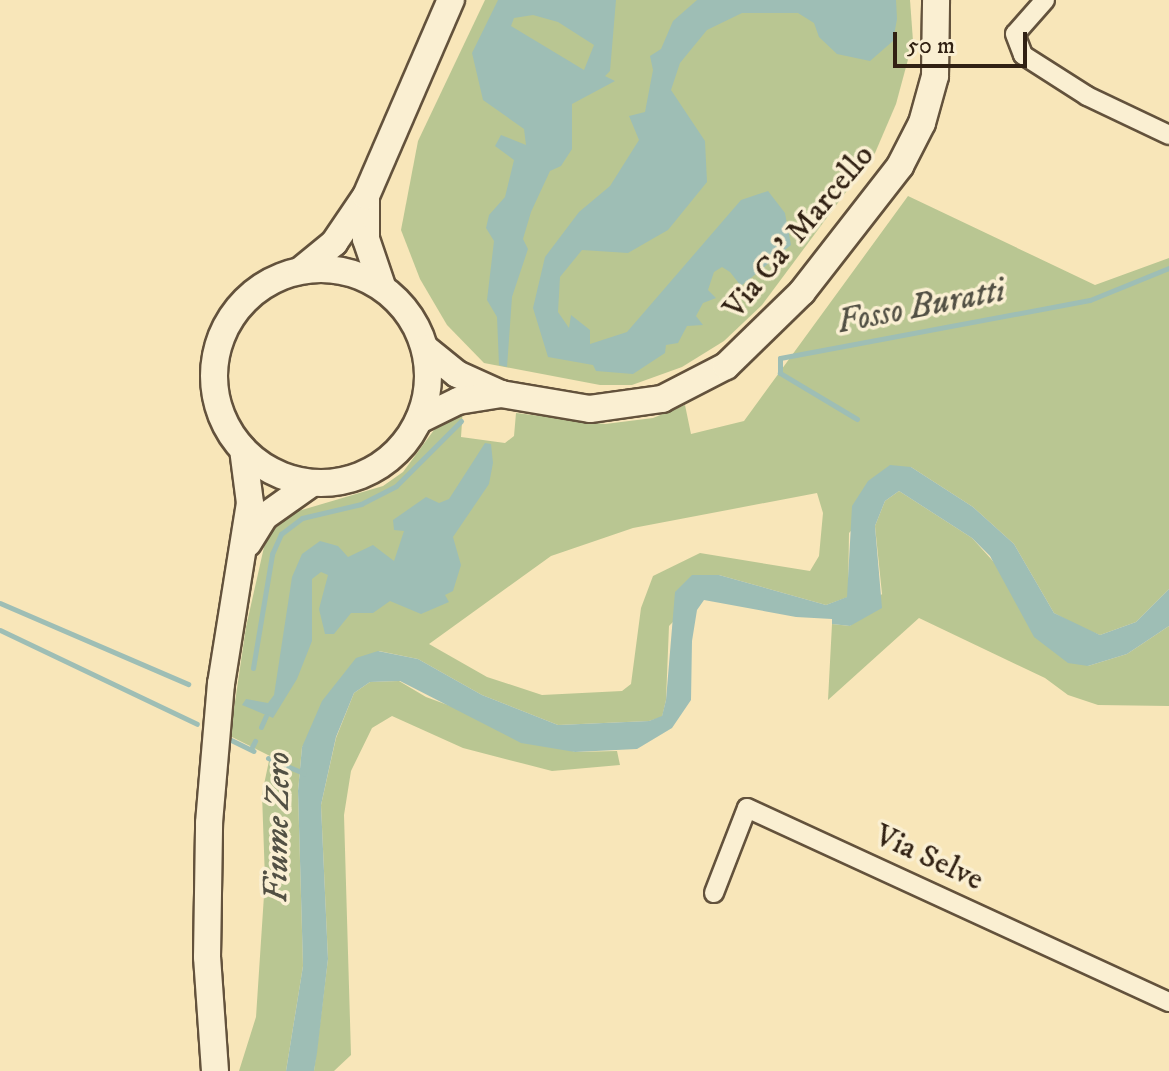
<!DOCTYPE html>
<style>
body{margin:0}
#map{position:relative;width:1169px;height:1071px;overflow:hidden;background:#f8e6b9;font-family:"IM FELL DW Pica",serif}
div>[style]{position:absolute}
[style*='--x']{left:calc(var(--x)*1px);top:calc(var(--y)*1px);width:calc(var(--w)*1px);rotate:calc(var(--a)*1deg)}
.green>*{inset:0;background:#b9c692}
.water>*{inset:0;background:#9ebeb5}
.stream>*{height:5px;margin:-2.5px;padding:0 2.5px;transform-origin:2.5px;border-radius:2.5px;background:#9ebeb5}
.roads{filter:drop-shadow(2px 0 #63523c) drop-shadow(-2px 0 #63523c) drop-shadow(0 2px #63523c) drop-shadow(0 -2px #63523c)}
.minor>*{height:18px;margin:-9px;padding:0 9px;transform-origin:9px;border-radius:9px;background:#faefd2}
.secondary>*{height:26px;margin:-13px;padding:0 13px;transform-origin:13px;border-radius:13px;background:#faefd2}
.secondary>.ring{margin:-13px;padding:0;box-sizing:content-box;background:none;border:26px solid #faefd2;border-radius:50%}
span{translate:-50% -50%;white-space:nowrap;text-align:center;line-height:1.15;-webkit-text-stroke:7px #faefd2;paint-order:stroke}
.street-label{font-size:32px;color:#312113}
.water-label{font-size:34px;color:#525044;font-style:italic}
.scale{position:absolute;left:893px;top:32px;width:134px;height:36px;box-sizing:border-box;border:4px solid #312113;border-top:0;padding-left:10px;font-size:24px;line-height:28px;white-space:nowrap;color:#312113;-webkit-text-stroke:6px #faefd2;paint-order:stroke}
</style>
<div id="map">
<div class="green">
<i style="clip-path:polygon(485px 0,910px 0,913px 41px,896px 104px,875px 153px,762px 305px,724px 341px,682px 367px,632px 385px,600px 385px,484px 363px,447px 325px,420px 279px,401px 230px,418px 141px)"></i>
<i style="clip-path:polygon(evenodd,908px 196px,1095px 285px,1169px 258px,1169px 589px,1136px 622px,1100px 635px,1082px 628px,1054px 613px,1014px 544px,973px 507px,911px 467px,849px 533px,848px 597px,826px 605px,719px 575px,669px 626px,666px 700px,662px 717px,649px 721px,558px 725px,482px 695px,418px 659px,379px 651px,302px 747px,298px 791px,303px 966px,286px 1071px,239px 1071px,256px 1017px,265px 880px,262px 794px,270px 756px,230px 736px,246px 627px,264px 547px,272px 531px,295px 512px,383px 486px,403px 472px,434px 430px,463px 408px,461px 437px,505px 443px,514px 436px,516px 413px,605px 424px,653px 418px,685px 405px,691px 434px,744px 421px,908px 196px,817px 493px,823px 513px,819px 556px,810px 571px,700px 553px,653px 576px,641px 608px,631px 684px,622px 691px,542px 695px,487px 677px,429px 644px,551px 556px,633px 528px,817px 493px)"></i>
<i style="clip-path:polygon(899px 491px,972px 538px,1088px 666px,1127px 654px,1169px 626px,1169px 706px,1098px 705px,1068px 695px,1045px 678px,919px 618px,828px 700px,832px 624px,850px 626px,882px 594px,875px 526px,885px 501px)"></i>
<i style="clip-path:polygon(399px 681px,426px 697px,575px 752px,617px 751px,620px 765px,552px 771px,463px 748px,392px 716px,372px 728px,351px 771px,344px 815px,351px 1055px,334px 1071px,314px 1071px,328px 959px,321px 805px,336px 738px,354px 693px,370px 682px)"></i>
</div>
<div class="water">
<i style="clip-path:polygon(evenodd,498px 0,616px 0,610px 71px,605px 76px,615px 81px,572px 104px,572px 149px,561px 166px,550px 171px,531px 212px,523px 239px,528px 249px,512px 297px,507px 367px,499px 365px,497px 317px,487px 300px,494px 241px,486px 228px,489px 215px,505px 197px,514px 160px,495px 146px,501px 135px,526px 145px,524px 129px,483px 100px,472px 53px,498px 0,533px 15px,558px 22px,594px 45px,584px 70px,511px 26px,514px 18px,533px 15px)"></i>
<i style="clip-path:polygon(697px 0,896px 0,897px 19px,893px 41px,870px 61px,837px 54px,819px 37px,814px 23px,798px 13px,742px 13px,707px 30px,680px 63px,671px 90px,705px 141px,707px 182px,668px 230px,654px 238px,628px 253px,582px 250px,560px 277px,558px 312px,569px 328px,571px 315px,590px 330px,590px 344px,627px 332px,741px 200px,768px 191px,785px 213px,791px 245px,741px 286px,730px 272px,722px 267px,714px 272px,708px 290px,716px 298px,703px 303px,696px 316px,703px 325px,687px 326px,678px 343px,666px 345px,665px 353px,633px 374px,596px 371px,593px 365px,548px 357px,533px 308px,545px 257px,579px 212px,610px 186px,639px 140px,629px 116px,645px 112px,653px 70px,650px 56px,661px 49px,673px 21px)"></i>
<i style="clip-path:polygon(485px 443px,491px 444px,493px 463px,489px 484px,453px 537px,461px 565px,453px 591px,445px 595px,449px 602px,421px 614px,390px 601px,373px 613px,351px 613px,334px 634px,325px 634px,319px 609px,328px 575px,321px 572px,312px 579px,312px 641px,297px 679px,273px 718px,242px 705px,246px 699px,268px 703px,274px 695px,292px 577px,302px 554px,320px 541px,338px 546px,348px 557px,373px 545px,394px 561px,404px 531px,394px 530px,393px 520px,426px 497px,439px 503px,449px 499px)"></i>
<i style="clip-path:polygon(890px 465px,911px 467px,973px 507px,1014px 544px,1054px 613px,1100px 635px,1136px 622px,1169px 589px,1169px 626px,1127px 654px,1088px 666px,1068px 663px,1034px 637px,990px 556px,972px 538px,899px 491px,885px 501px,875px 526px,882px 608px,850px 626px,832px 624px,832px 619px,796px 617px,704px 600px,697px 610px,692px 641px,691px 700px,672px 728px,637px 749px,575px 752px,521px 743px,400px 681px,370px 682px,354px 693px,336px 737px,321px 805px,328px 959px,317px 1053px,314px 1071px,286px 1071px,303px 966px,298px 791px,302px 747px,322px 701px,356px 658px,378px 651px,418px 659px,482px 695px,558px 725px,649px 721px,662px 716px,666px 700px,675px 592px,692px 575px,719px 575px,826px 605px,847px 597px,852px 506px,868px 481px)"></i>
</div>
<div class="stream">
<i style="--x:857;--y:419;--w:90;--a:-149.1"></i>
<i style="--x:780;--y:373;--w:15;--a:-90"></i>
<i style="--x:780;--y:358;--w:315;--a:-10.6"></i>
<i style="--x:1090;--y:300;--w:85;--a:-22.1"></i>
<i style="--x:0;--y:603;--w:205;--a:23.3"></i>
<i style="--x:0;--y:630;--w:218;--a:25.5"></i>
<i style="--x:253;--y:668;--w:116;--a:-80.5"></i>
<i style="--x:272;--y:554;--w:22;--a:-66"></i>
<i style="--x:281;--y:534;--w:26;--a:-37"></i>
<i style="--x:302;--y:518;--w:61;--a:-13.3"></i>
<i style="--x:361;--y:504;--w:39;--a:-27"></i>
<i style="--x:396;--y:486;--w:92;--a:-45"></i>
<i style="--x:261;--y:727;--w:12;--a:-66"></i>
<i style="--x:231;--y:740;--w:25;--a:26"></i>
<i style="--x:251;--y:749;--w:9;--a:-63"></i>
<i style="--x:268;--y:758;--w:39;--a:23"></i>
</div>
<div class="roads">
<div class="minor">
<i style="--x:1045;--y:0;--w:45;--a:131.4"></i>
<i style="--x:1015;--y:34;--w:22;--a:69"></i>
<i style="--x:1023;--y:55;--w:76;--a:32.6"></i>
<i style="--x:1087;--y:96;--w:91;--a:25.4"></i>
<i style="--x:714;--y:893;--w:91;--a:-68.8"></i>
<i style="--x:747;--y:808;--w:464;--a:24.7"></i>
</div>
<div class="secondary">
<i style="--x:366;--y:197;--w:42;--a:90"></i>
<i style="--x:366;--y:239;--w:50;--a:71.2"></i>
<i class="ring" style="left:214px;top:269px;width:188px;height:188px"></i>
<i style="--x:301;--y:270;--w:43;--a:-39.3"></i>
<i style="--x:334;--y:243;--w:57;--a:-55.8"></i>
<i style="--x:366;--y:196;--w:214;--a:-66.6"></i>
<i style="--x:425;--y:348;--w:41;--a:39.1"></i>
<i style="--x:457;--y:374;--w:48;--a:24.4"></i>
<i style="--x:501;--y:394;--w:90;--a:9.6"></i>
<i style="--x:590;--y:409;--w:73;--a:-7.9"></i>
<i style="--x:662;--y:399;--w:72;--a:-27.3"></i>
<i style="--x:726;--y:366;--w:106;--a:-44.2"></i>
<i style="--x:802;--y:292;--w:160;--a:-52.1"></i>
<i style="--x:900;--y:166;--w:48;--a:-62.9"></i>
<i style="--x:922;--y:123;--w:49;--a:-74.5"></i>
<i style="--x:935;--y:76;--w:76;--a:-89.2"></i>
<i style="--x:419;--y:420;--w:43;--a:-26"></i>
<i style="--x:458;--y:401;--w:44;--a:-9.2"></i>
<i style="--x:248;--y:543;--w:31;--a:-58"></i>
<i style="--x:264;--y:517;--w:59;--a:-35.3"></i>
<i style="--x:215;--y:1071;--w:114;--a:-94"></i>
<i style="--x:207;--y:957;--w:134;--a:-89.1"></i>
<i style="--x:209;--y:823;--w:140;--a:-85.1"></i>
<i style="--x:221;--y:684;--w:183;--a:-80.9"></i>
<i style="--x:250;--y:503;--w:54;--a:-97.4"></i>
</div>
</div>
<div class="street-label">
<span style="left:799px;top:232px;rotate:-50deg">Via Ca' Marcello</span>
<span style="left:929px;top:858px;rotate:25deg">Via Selve</span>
</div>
<div class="water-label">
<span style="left:921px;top:307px;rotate:-11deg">Fosso Buratti</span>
<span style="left:278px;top:827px;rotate:-89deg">Fiume Zero</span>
</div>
<div class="scale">50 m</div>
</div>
